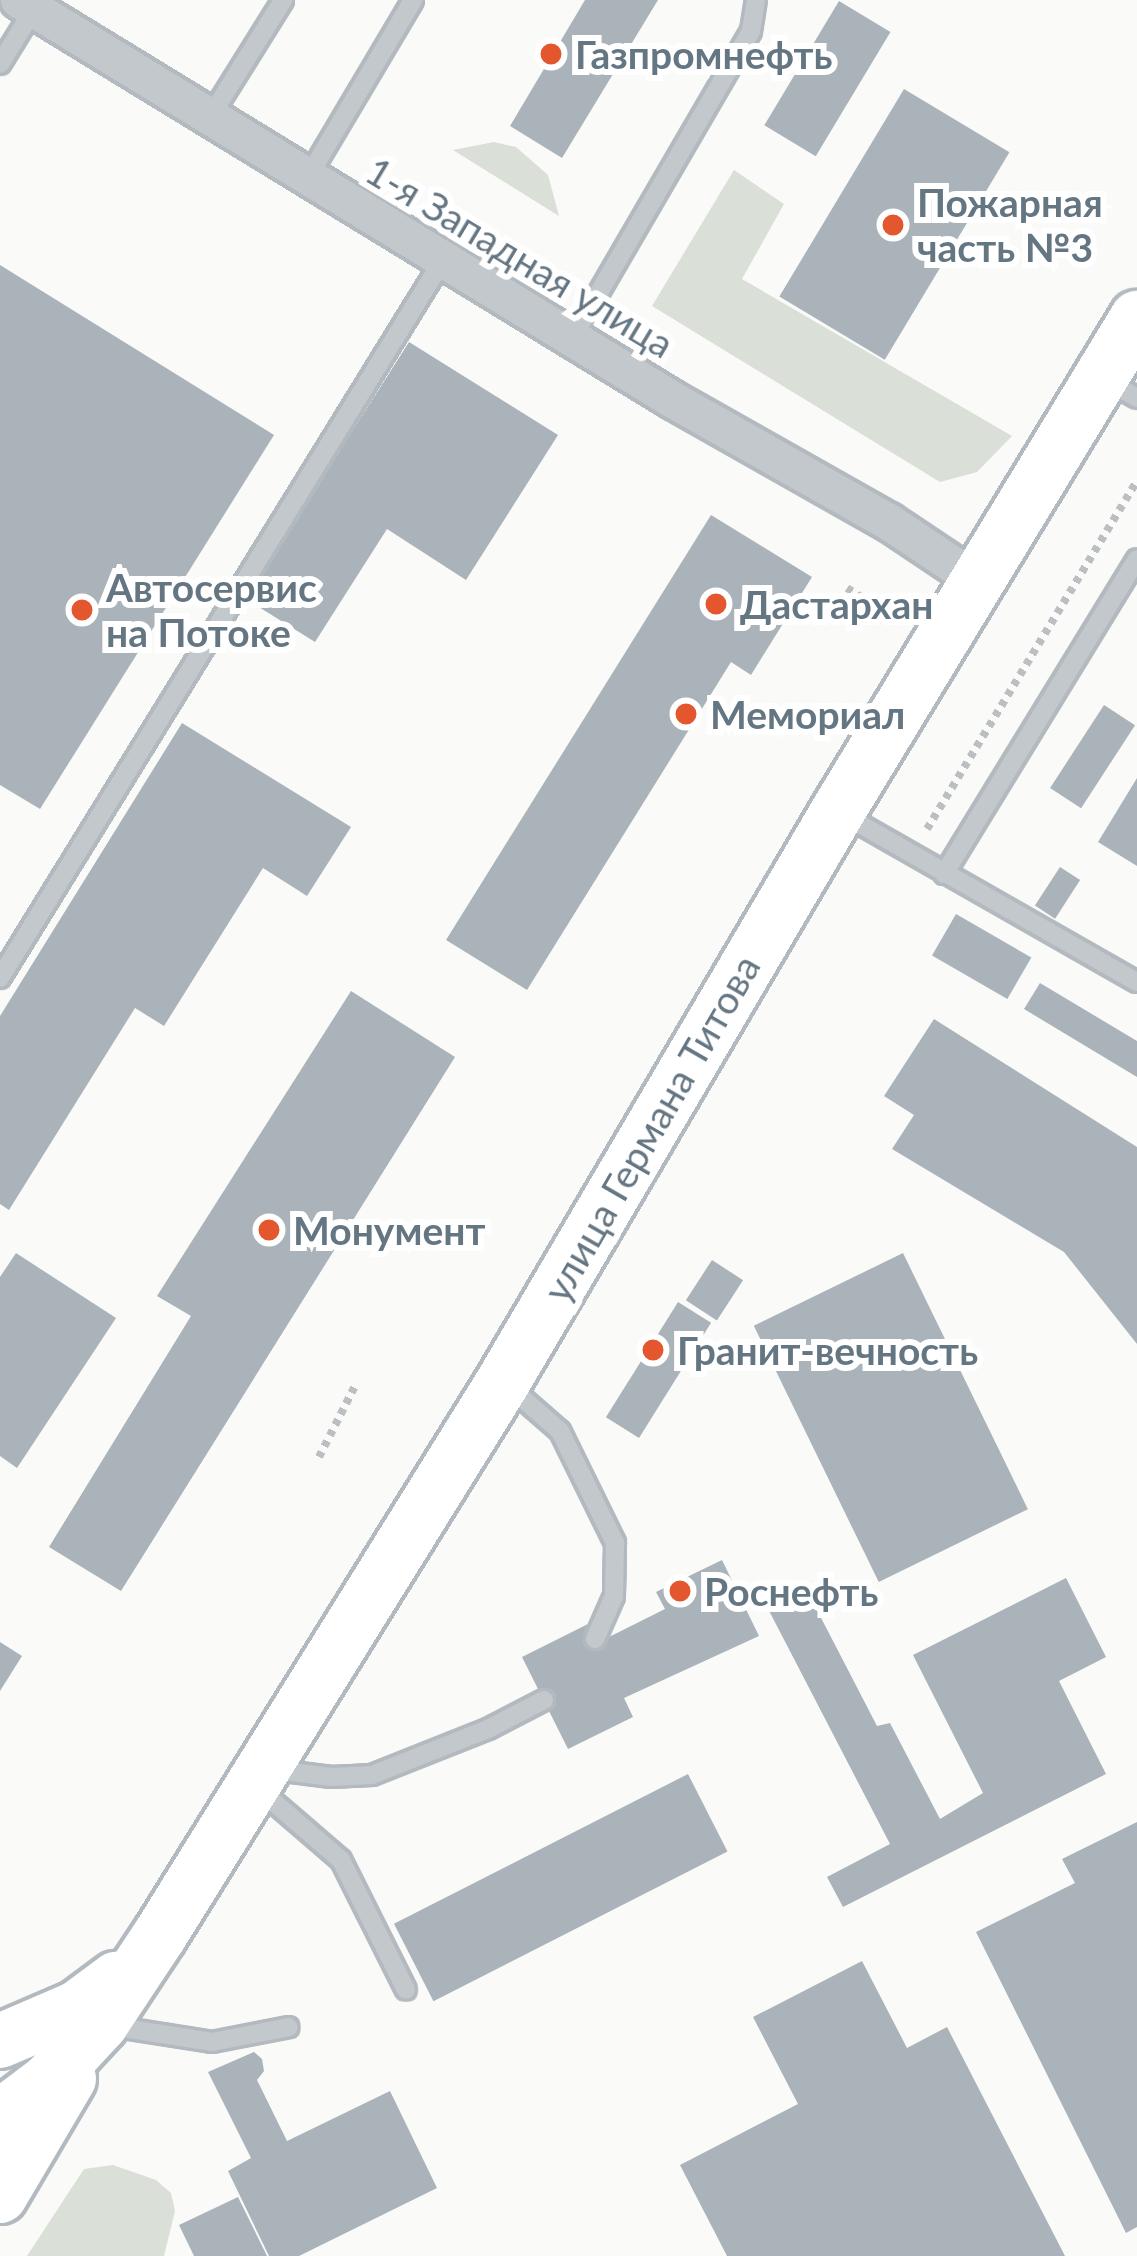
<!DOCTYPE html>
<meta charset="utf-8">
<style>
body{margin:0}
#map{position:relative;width:1137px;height:2256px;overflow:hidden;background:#fafaf8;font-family:Lato,sans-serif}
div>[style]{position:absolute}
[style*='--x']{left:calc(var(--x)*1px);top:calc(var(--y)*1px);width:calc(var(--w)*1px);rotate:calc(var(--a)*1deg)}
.green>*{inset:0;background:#dadfd7}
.building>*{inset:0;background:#aab3b9;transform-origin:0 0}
.path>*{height:8px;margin-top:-4px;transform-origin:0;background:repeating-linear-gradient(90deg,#bbbfc2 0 6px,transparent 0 12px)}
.roads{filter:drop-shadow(3px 0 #b3babf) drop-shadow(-3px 0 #b3babf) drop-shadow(0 3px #b3babf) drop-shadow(0 -3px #b3babf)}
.lane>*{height:18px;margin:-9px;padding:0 9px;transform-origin:9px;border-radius:9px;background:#c3c8cc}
.street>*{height:36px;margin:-18px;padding:0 18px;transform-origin:18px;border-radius:18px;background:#c3c8cc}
.secondary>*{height:54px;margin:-27px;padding:0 27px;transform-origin:27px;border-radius:27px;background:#fff}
.dots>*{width:33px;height:33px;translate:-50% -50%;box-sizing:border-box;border:6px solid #fff;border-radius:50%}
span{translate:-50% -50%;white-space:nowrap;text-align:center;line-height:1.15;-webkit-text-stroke:12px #fff;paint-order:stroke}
.poi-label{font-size:39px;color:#657683;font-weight:700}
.left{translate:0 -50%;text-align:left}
.street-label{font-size:39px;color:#657683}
</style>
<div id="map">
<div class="green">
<i style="clip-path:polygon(494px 142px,516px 147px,548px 175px,559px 216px,453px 150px)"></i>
<i style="clip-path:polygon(734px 170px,784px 204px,742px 279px,1012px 436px,977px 472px,940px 482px,652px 306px)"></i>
<i style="clip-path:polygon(113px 2165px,156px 2180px,171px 2193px,175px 2211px,164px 2256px,27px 2256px,84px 2169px)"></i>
</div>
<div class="building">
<i style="clip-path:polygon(585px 0,658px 0,562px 158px,510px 126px)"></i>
<i style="left:839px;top:1px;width:60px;height:145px;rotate:31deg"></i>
<i style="left:904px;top:89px;width:123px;height:242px;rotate:31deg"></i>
<i style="clip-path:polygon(0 265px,274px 435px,40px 809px,0 785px)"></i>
<i style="clip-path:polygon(409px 342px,558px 435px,466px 580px,387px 529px,315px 642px,246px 599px)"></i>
<i style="clip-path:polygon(711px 515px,812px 577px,751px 675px,731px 662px,527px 990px,446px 940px)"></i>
<i style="left:1104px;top:705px;width:37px;height:99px;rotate:33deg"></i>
<i style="clip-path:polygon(182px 723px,351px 827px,307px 896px,263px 868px,164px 1026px,135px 1008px,9px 1210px,0 1204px,0 1016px)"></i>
<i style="clip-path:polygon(1137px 778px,1137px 866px,1098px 842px)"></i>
<i style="left:1060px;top:867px;width:24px;height:46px;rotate:33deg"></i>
<i style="left:956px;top:914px;width:87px;height:48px;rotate:30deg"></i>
<i style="clip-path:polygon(1040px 983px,1137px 1041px,1137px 1077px,1024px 1009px)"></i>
<i style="clip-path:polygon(351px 991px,455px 1057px,121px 1591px,49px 1547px,191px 1316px,157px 1296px)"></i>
<i style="clip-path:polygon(934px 1019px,1137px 1147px,1137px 1344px,1064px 1252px,892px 1149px,914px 1115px,884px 1096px)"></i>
<i style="clip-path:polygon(16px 1253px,116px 1318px,17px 1468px,0 1456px,0 1277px)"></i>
<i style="left:903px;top:1253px;width:285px;height:166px;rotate:64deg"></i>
<i style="left:712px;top:1260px;width:37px;height:48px;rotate:33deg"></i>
<i style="left:678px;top:1302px;width:39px;height:136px;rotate:32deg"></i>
<i style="clip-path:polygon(722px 1560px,759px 1636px,624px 1698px,633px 1717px,568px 1749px,522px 1657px,588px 1624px,597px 1643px,665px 1609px,656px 1592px)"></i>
<i style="clip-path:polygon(1066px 1578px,1106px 1657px,1059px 1681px,1106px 1774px,843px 1907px,827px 1877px,890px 1844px,765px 1603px,803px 1583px,877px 1726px,890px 1723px,940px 1819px,983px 1793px,913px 1655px)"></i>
<i style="clip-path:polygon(0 1642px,22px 1656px,0 1691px)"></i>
<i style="left:688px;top:1774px;width:87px;height:330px;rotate:63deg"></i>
<i style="clip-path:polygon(1137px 1822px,1137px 2227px,1126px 2233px,976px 1932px,1075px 1883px,1062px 1859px)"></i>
<i style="clip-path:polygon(862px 1961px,907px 2048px,947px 2027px,1065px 2256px,727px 2256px,680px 2165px,798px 2104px,753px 2017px)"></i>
<i style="clip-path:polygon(254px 2052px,262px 2059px,264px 2071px,257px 2080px,287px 2141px,390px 2091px,437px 2188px,299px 2256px,269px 2256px,228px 2171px,251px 2158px,208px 2072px)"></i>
<i style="clip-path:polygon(238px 2197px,267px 2256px,194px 2256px,179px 2225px)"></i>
</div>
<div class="path">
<i style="--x:847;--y:588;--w:59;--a:33.1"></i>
<i style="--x:927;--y:829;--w:406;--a:-58.9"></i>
<i style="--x:319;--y:1457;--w:80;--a:-63.1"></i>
</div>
<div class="roads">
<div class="lane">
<i style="--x:0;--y:64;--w:65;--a:-58.3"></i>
<i style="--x:210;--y:117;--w:138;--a:-58"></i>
<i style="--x:308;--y:177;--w:206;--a:-59.3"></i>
<i style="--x:573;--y:337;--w:354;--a:-59.8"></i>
<i style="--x:751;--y:31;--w:31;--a:-81"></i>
<i style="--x:1106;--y:380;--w:36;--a:30"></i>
<i style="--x:844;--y:815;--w:337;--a:29.7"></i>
<i style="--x:944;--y:874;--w:369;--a:-58.5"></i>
<i style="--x:0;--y:978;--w:844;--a:-58.33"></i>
<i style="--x:507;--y:1385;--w:70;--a:41"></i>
<i style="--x:560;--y:1431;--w:125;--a:63.8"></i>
<i style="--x:615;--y:1543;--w:53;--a:91.1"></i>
<i style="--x:614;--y:1596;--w:47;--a:113.8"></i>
<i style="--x:268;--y:1769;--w:64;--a:7.2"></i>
<i style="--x:331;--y:1777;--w:41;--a:-2.8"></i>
<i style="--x:372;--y:1775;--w:125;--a:-21.6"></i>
<i style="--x:488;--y:1729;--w:63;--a:-27.4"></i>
<i style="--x:255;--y:1786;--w:113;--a:40.7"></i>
<i style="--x:341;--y:1860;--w:145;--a:63.4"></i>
<i style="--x:111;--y:2026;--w:102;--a:9"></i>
<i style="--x:212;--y:2042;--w:78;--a:-11"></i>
</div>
<div class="street">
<i style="--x:19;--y:0;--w:767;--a:31.45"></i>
<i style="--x:673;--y:400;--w:248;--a:29.5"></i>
<i style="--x:889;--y:522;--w:110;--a:33.8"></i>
</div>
<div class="secondary">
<i style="--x:0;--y:2041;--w:84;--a:-23.2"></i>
<i style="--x:77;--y:2008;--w:49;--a:-36.6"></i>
<i style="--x:0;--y:2117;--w:61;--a:-37.1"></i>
<i style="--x:49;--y:2080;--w:76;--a:-47.1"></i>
<i style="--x:101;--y:2024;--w:107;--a:-56.5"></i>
<i style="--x:160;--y:1935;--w:651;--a:-58.19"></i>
<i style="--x:503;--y:1382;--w:662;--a:-59.6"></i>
<i style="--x:838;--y:811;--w:577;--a:-58.76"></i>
<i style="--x:0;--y:2196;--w:136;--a:-59.5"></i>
</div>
</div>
<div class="dots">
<i style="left:551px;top:54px;background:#e4572e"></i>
<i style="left:893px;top:225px;background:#e4572e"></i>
<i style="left:716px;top:604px;background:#e4572e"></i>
<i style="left:82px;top:610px;background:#e4572e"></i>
<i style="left:686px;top:714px;background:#e4572e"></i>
<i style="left:269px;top:1230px;background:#e4572e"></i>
<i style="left:653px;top:1350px;background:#e4572e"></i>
<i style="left:680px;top:1591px;background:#e4572e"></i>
</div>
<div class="poi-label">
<span class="left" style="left:575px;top:54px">Газпромнефть</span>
<span class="left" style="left:917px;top:225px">Пожарная<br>часть №3</span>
<span class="left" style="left:106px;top:610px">Автосервис<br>на Потоке</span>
<span class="left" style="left:740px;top:604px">Дастархан</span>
<span class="left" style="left:710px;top:714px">Мемориал</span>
<span class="left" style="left:293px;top:1230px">Монумент</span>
<span class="left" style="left:677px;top:1350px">Гранит-вечность</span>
<span class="left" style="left:704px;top:1591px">Роснефть</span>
</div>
<div class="street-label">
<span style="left:520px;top:257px;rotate:31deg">1-я Западная улица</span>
<span style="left:651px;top:1128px;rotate:-60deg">улица Германа Титова</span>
</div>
</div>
